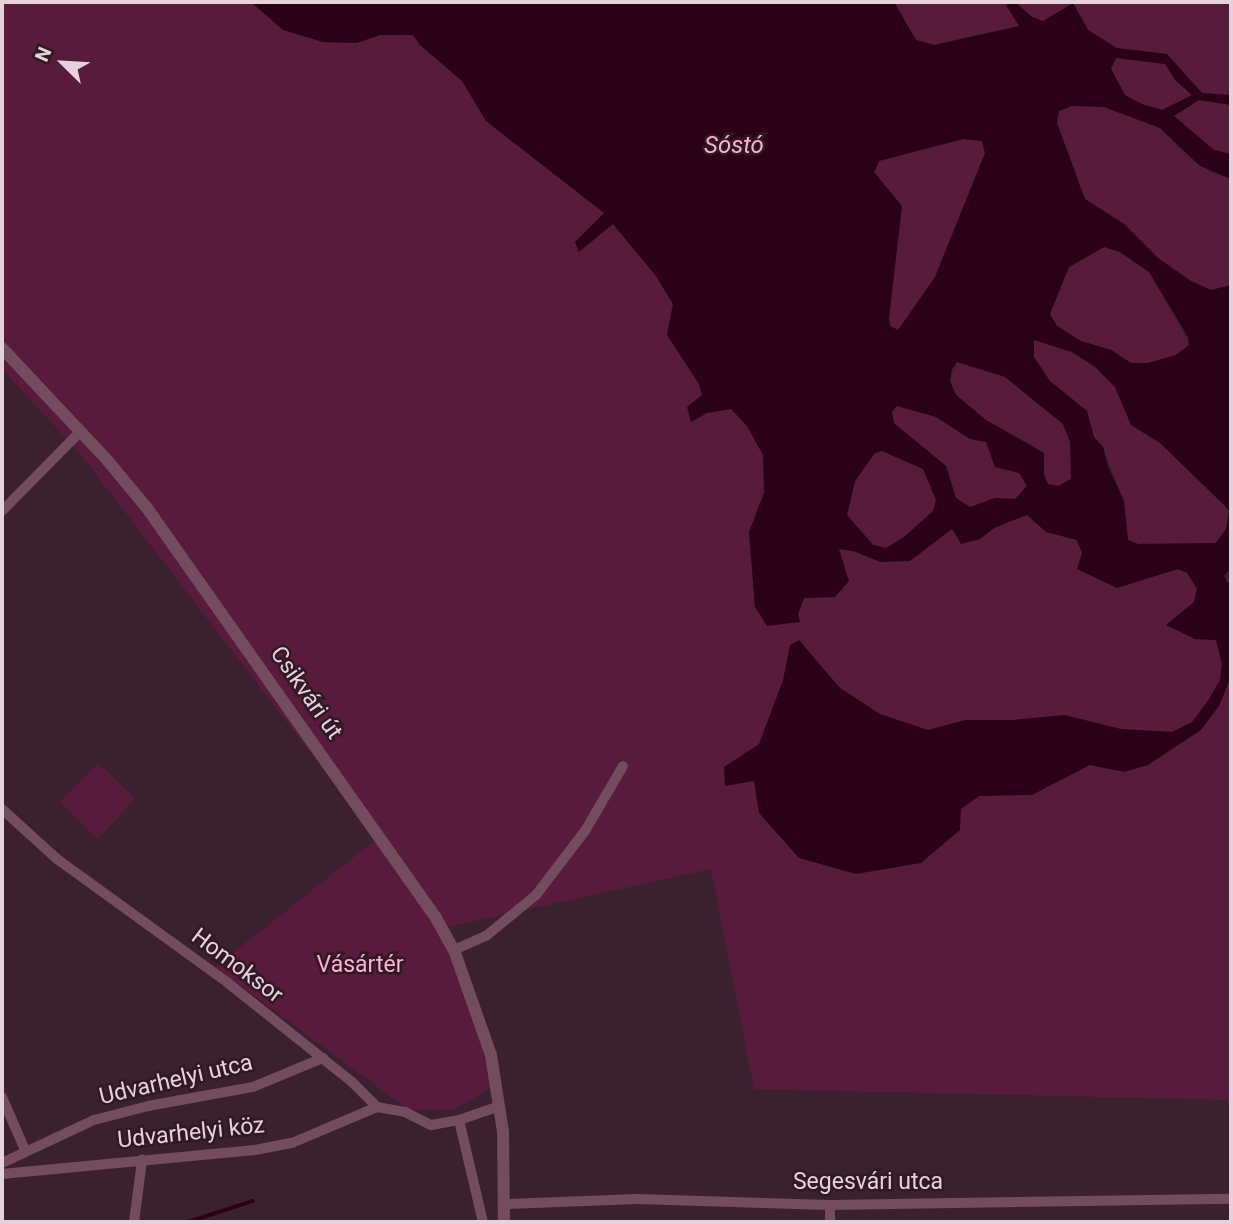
<!DOCTYPE html>
<meta charset="utf-8">
<style>
body{margin:0}
#map{position:relative;width:1233px;height:1224px;overflow:hidden;background:#3b212d;font-family:Roboto,sans-serif}
div>[style]{position:absolute}
[style*='--x']{left:calc(var(--x)*1px);top:calc(var(--y)*1px);width:calc(var(--w)*1px);rotate:calc(var(--a)*1deg)}
.green>*{inset:0;background:#591b3c;transform-origin:0 0}
.water>*{inset:0;background:#2b0118}
.stream>*{height:3.5px;margin:-1.75px;padding:0 1.75px;transform-origin:1.75px;border-radius:1.75px;background:#2b0118}
.minor>*{height:10px;margin:-5px;padding:0 5px;transform-origin:5px;border-radius:5px;background:#734d5e}
.tertiary>*{height:12px;margin:-6px;padding:0 6px;transform-origin:6px;border-radius:6px;background:#734d5e}
span{translate:-50% -50%;white-space:nowrap;text-align:center;line-height:1.15;-webkit-text-stroke:5px #311823;paint-order:stroke}
.street-label{font-size:23px;color:#e5d3db}
.park-label{font-size:23px;color:#fbb2d3}
.water-label{font-size:24px;color:#fbb1d2;font-style:italic}
.frame{position:absolute;inset:0;border:4px solid #e5d3db;pointer-events:none}
.north{position:absolute;left:28px;top:28px;width:70px;height:70px;-webkit-text-stroke:5px #311823;paint-order:stroke;rotate:294deg;font-size:19px;font-weight:700;line-height:28px;text-align:center;color:#e5d3db}
.north::after{content:'';display:block;margin:auto;width:24px;height:32px;background:#e5d3db;clip-path:polygon(50% 0,100% 100%,50% 72%,0 100%)}
</style>
<div id="map">
<div class="green">
<i style="clip-path:polygon(2px 2px,344px 2px,413px 35px,420px 45px,462px 81px,486px 121px,605px 213px,576px 242px,579px 251px,612px 223px,656px 276px,673px 304px,667px 335px,699px 384px,702px 395px,688px 407px,692px 422px,707px 413px,731px 409px,747px 426px,763px 455px,764px 493px,749px 532px,755px 607px,798px 614px,804px 598px,835px 597px,849px 581px,838px 549px,853px 551px,881px 562px,953px 529px,961px 543px,980px 539px,994px 528px,1027px 514px,1046px 532px,1077px 540px,1082px 553px,1117px 587px,1178px 569px,1187px 573px,1197px 589px,1194px 603px,1166px 625px,1195px 639px,1216px 640px,1222px 664px,1220px 680px,1210px 699px,1219px 705px,1231px 677px,1231px 1100px,754px 1089px,711px 869px,443px 928px,499px 1084px,453px 1110px,409px 1110px,215px 967px,377px 839px,78px 451px,2px 369px)"></i>
<i style="clip-path:polygon(894px 2px,1015px 2px,1006px 6px,1020px 26px,934px 45px,916px 40px)"></i>
<i style="clip-path:polygon(1016px 2px,1231px 2px,1231px 95px,1202px 93px,1167px 54px,1117px 49px,1088px 30px,1073px 3px,1043px 21px,1032px 17px)"></i>
<i style="clip-path:polygon(1116px 58px,1165px 64px,1176px 81px,1193px 95px,1162px 110px,1142px 104px,1125px 96px,1111px 69px)"></i>
<i style="clip-path:polygon(1199px 100px,1231px 105px,1231px 154px,1214px 150px,1174px 116px)"></i>
<i style="clip-path:polygon(1072px 106px,1104px 107px,1160px 128px,1183px 152px,1212px 173px,1231px 179px,1231px 285px,1211px 290px,1191px 281px,1158px 258px,1124px 224px,1085px 199px,1057px 123px,1059px 111px)"></i>
<i style="clip-path:polygon(963px 139px,982px 141px,985px 153px,935px 277px,899px 330px,890px 326px,889px 318px,902px 206px,874px 173px,879px 161px)"></i>
<i style="clip-path:polygon(1104px 247px,1120px 252px,1149px 272px,1190px 345px,1176px 355px,1148px 363px,1131px 363px,1111px 350px,1081px 341px,1057px 326px,1050px 314px,1069px 267px)"></i>
<i style="clip-path:polygon(1034px 340px,1072px 352px,1095px 367px,1115px 387px,1131px 425px,1160px 443px,1224px 505px,1229px 510px,1226px 529px,1216px 543px,1138px 544px,1128px 540px,1124px 501px,1103px 447px,1094px 437px,1087px 411px,1050px 381px,1034px 357px)"></i>
<i style="clip-path:polygon(957px 362px,1005px 377px,1063px 424px,1070px 442px,1072px 478px,1058px 486px,1048px 484px,1035px 446px,986px 420px,956px 395px,950px 381px)"></i>
<i style="clip-path:polygon(897px 406px,906px 406px,936px 417px,970px 439px,986px 442px,995px 467px,1019px 473px,1027px 486px,1015px 499px,995px 498px,970px 508px,956px 498px,946px 466px,894px 423px,892px 412px)"></i>
<i style="clip-path:polygon(882px 451px,923px 469px,936px 500px,933px 511px,904px 537px,886px 548px,874px 545px,847px 515px,855px 481px,875px 453px)"></i>
<i style="left:98px;top:763px;width:52px;height:55px;rotate:44deg"></i>
</div>
<div class="water">
<i style="clip-path:polygon(evenodd,251px 2px,894px 2px,916px 40px,934px 45px,1019px 26px,1006px 5px,1015px 2px,1032px 17px,1043px 21px,1073px 3px,1088px 30px,1117px 48px,1167px 54px,1202px 93px,1231px 95px,1231px 105px,1199px 100px,1174px 116px,1214px 150px,1231px 154px,1231px 179px,1200px 166px,1160px 128px,1104px 107px,1072px 106px,1059px 111px,1057px 123px,1085px 199px,1124px 224px,1158px 258px,1191px 281px,1211px 290px,1231px 285px,1231px 568px,1224px 576px,1227px 582px,1231px 583px,1231px 677px,1219px 706px,1201px 730px,1148px 765px,1124px 772px,1090px 765px,1032px 795px,979px 796px,961px 809px,960px 830px,921px 863px,856px 874px,799px 858px,759px 813px,754px 781px,725px 786px,724px 767px,759px 744px,783px 680px,790px 645px,799px 640px,840px 688px,880px 714px,928px 730px,965px 720px,1012px 720px,1065px 715px,1121px 729px,1172px 732px,1192px 722px,1209px 699px,1220px 680px,1222px 664px,1216px 640px,1195px 639px,1166px 625px,1194px 602px,1197px 589px,1187px 573px,1178px 569px,1117px 588px,1077px 569px,1082px 553px,1077px 540px,1046px 532px,1027px 515px,994px 528px,980px 539px,961px 544px,952px 529px,910px 561px,881px 562px,853px 551px,839px 549px,849px 581px,835px 597px,804px 598px,798px 614px,800px 622px,767px 626px,755px 607px,749px 532px,764px 493px,763px 455px,747px 426px,731px 409px,707px 413px,691px 422px,687px 407px,702px 395px,699px 384px,667px 335px,673px 304px,656px 276px,613px 224px,579px 252px,575px 242px,604px 213px,486px 121px,462px 81px,420px 45px,413px 35px,380px 35px,357px 43px,323px 42px,283px 30px,251px 2px,1116px 58px,1165px 64px,1176px 81px,1192px 95px,1162px 110px,1142px 104px,1125px 95px,1111px 69px,1116px 58px,251px 2px,963px 139px,982px 141px,985px 153px,935px 277px,898px 330px,890px 326px,889px 318px,902px 206px,874px 172px,879px 161px,963px 139px,251px 2px,1104px 247px,1120px 252px,1149px 272px,1188px 337px,1189px 345px,1176px 355px,1148px 363px,1131px 363px,1111px 350px,1081px 341px,1057px 326px,1050px 314px,1069px 267px,1104px 247px,251px 2px,1034px 340px,1072px 352px,1095px 367px,1115px 387px,1131px 425px,1160px 443px,1224px 505px,1229px 511px,1226px 529px,1216px 543px,1138px 544px,1128px 540px,1124px 501px,1108px 466px,1103px 447px,1094px 437px,1087px 411px,1050px 381px,1034px 357px,1034px 340px,251px 2px,957px 362px,1005px 377px,1063px 424px,1070px 442px,1071px 479px,1058px 486px,1048px 484px,1044px 475px,1044px 453px,986px 420px,956px 395px,950px 381px,952px 369px,957px 362px,251px 2px,897px 406px,936px 417px,970px 439px,986px 442px,995px 467px,1019px 473px,1027px 486px,1015px 499px,995px 498px,970px 507px,956px 498px,946px 466px,894px 423px,892px 412px,897px 406px,251px 2px,882px 451px,923px 469px,936px 500px,933px 511px,904px 537px,886px 548px,873px 545px,847px 515px,855px 481px,875px 453px,882px 451px)"></i>
</div>
<div class="stream">
<i style="--x:188;--y:1222;--w:68;--a:-17.9"></i>
</div>
<div class="minor">
<i style="--x:2;--y:511;--w:112;--a:-45.4"></i>
<i style="--x:2;--y:809;--w:74;--a:42.3"></i>
<i style="--x:57;--y:859;--w:211;--a:35.9"></i>
<i style="--x:228;--y:983;--w:159;--a:38.6"></i>
<i style="--x:352;--y:1082;--w:35;--a:45"></i>
<i style="--x:377;--y:1107;--w:28;--a:10"></i>
<i style="--x:405;--y:1112;--w:29;--a:27"></i>
<i style="--x:431;--y:1125;--w:28;--a:-10"></i>
<i style="--x:459;--y:1120;--w:43;--a:-18.9"></i>
<i style="--x:454;--y:950;--w:35;--a:-24"></i>
<i style="--x:486;--y:936;--w:65;--a:-39.4"></i>
<i style="--x:536;--y:895;--w:81;--a:-52.6"></i>
<i style="--x:585;--y:831;--w:75;--a:-59.7"></i>
<i style="--x:2;--y:1097;--w:58;--a:66.5"></i>
<i style="--x:459;--y:1120;--w:105;--a:76.8"></i>
<i style="--x:2;--y:1163;--w:102;--a:-25.1"></i>
<i style="--x:94;--y:1120;--w:56;--a:-14.5"></i>
<i style="--x:148;--y:1106;--w:107;--a:-10.3"></i>
<i style="--x:253;--y:1087;--w:76;--a:-22.5"></i>
<i style="--x:2;--y:1174;--w:254;--a:-5.4"></i>
<i style="--x:255;--y:1150;--w:38;--a:-11"></i>
<i style="--x:292;--y:1143;--w:92;--a:-23"></i>
<i style="--x:505;--y:1204;--w:132;--a:-2.2"></i>
<i style="--x:637;--y:1199;--w:193;--a:1.8"></i>
<i style="--x:830;--y:1205;--w:401;--a:-0.9"></i>
<i style="--x:830;--y:1205;--w:17;--a:90"></i>
<i style="--x:134;--y:1222;--w:63;--a:-82.6"></i>
</div>
<div class="tertiary">
<i style="--x:2;--y:348;--w:154;--a:46.8"></i>
<i style="--x:107;--y:460;--w:62;--a:50.2"></i>
<i style="--x:147;--y:508;--w:502;--a:54.82"></i>
<i style="--x:436;--y:918;--w:37;--a:61"></i>
<i style="--x:454;--y:950;--w:111;--a:70.6"></i>
<i style="--x:491;--y:1055;--w:78;--a:81.1"></i>
<i style="--x:503;--y:1132;--w:90;--a:89.4"></i>
</div>
<div class="street-label">
<span style="left:306px;top:693px;rotate:55deg">Csikvári út</span>
<span style="left:237px;top:966px;rotate:37deg">Homoksor</span>
<span style="left:176px;top:1080px;rotate:-13deg">Udvarhelyi utca</span>
<span style="left:191px;top:1133px;rotate:-6deg">Udvarhelyi köz</span>
<span style="left:868px;top:1182px">Segesvári utca</span>
</div>
<div class="park-label">
<span style="left:360px;top:965px">Vásártér</span>
</div>
<div class="water-label">
<span style="left:734px;top:146px">Sóstó</span>
</div>
<div class="frame"></div>
<div class="north">N</div>
</div>
